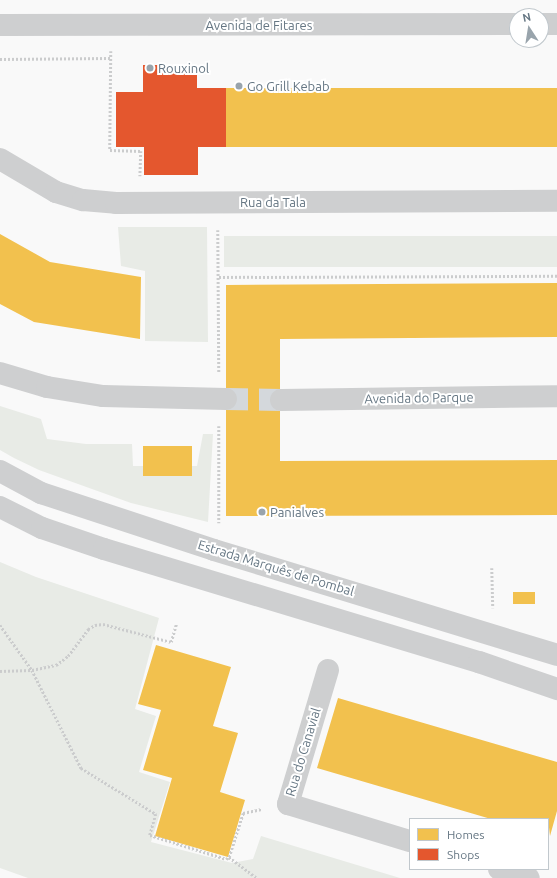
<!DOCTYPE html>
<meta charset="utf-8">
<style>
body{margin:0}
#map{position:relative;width:557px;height:878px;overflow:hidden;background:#f9f9f9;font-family:Ubuntu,sans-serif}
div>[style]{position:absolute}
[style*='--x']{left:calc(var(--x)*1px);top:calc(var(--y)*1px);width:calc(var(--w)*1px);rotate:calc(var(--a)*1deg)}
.green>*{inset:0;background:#e8ebe6;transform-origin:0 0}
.homes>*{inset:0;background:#f2c14e;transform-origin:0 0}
.shops>*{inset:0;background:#e4572e}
.minor-tunnel>*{height:22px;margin-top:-11px;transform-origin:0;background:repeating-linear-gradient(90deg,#d4d8dc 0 22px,transparent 0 33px)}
.path>*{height:2.5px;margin-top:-1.25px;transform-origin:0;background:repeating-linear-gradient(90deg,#cbcccd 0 2px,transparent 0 4px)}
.minor>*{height:22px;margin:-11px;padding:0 11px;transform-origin:11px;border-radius:11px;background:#cecfd0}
.tertiary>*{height:22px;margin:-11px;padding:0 11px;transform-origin:11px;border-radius:11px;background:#cecfd0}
.dots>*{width:11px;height:11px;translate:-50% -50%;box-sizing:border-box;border:2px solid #fff;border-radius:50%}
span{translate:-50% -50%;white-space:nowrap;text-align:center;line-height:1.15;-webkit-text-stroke:4px #fff;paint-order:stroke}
.street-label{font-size:13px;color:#657683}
.poi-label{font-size:13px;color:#657683}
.left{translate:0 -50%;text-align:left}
.legend{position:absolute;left:409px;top:818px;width:140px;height:52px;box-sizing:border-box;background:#fff;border:1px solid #c1c8cd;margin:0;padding:5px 7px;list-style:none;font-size:12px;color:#657683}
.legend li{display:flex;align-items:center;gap:8px;height:20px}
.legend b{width:20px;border:1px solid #c1c8cd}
.north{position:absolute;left:509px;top:8px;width:40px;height:40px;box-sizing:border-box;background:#fff;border:1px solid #c1c8cd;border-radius:50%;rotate:348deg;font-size:11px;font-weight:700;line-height:16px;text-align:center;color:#657683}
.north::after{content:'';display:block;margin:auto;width:14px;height:18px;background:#99a4ac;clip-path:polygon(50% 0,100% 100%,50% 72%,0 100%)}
</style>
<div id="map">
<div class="green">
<i style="clip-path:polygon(118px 227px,207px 227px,208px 342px,145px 341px,145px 271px,121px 266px)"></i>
<i style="left:224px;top:236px;width:333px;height:31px"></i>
<i style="clip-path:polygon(0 406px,41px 419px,47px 439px,86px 444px,132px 444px,133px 466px,197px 466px,203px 434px,213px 434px,208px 522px,131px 503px,39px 470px,14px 458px,0 450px)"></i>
<i style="clip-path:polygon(0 562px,36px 577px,159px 618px,135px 709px,156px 716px,139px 772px,170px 782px,151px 842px,232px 863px,253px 859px,261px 836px,400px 878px,28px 878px,0 868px)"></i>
</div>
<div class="homes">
<i style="left:226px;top:88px;width:331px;height:59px"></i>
<i style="clip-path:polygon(0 234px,50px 262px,141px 277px,140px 339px,34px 322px,0 304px)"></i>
<i style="clip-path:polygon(557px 283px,557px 337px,280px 339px,280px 461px,557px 460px,557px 515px,226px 516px,226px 285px)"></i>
<i style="left:143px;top:446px;width:49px;height:30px"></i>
<i style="left:513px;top:592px;width:22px;height:12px"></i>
<i style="clip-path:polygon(156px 645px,231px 667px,213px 726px,238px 733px,220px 792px,245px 800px,228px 857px,155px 836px,172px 778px,143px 770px,161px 710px,138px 704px)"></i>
<i style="clip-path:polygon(338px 698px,557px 762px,557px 811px,550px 836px,548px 819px,491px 819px,317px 768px)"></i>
</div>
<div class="shops">
<i style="clip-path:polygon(143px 65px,197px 65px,197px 88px,226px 88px,226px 147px,198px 147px,198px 175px,144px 175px,144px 147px,116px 147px,116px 92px,143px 92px)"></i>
</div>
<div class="minor-tunnel">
<i style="--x:226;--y:399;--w:55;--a:1"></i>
</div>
<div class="path">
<i style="--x:111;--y:51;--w:99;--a:90.6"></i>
<i style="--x:110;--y:150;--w:31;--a:2"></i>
<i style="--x:141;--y:151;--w:25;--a:92"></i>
<i style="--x:0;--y:59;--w:111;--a:-0.5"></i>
<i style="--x:218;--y:230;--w:143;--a:89.6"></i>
<i style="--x:219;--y:277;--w:338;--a:-0.2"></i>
<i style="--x:219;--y:426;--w:97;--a:90"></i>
<i style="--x:492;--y:568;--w:40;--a:88.6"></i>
<i style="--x:0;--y:625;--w:55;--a:54.6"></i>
<i style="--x:32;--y:670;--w:110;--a:63.4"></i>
<i style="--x:81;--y:768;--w:88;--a:31.5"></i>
<i style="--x:156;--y:814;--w:22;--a:106"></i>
<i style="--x:150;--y:835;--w:80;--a:17.5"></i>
<i style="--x:226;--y:859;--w:4;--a:-34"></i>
<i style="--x:0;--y:671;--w:32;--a:-2"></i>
<i style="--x:32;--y:670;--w:25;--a:-12"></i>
<i style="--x:56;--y:665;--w:15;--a:-37"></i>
<i style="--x:68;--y:656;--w:34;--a:-53"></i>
<i style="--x:88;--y:629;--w:8;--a:-30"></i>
<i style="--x:95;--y:625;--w:8;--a:-7"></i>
<i style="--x:103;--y:624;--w:70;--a:14.8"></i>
<i style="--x:171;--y:642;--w:19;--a:-74"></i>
<i style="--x:229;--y:857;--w:46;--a:-72.3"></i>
<i style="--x:243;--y:813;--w:19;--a:-12"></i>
<i style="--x:229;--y:857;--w:35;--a:37"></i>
</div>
<div class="minor">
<i style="--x:541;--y:24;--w:16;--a:0"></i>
<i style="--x:0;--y:25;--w:517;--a:-0.11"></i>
<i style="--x:0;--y:159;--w:65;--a:30.5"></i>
<i style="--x:56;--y:192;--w:28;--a:17"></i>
<i style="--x:83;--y:200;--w:33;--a:5"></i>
<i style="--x:116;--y:203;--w:441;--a:-0.3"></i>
<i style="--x:0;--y:373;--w:49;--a:16.6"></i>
<i style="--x:47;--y:387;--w:57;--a:9.1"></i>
<i style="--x:103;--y:396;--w:123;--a:1.4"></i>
<i style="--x:281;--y:400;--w:276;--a:-0.8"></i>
<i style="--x:328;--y:670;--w:140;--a:106.6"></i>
<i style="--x:288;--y:804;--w:127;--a:16.9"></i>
<i style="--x:499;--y:869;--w:31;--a:17"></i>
</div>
<div class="tertiary">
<i style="--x:0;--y:471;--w:47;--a:28.2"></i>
<i style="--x:41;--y:493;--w:182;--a:18.2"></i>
<i style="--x:214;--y:550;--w:359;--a:17"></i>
<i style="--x:0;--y:507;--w:47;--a:26.6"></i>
<i style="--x:42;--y:528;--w:65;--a:18.7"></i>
<i style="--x:104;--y:549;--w:392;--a:16.8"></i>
<i style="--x:479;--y:662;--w:83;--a:19.1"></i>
</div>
<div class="dots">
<i style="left:150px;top:68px;background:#99a4ac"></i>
<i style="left:239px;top:86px;background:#99a4ac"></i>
<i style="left:262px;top:512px;background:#99a4ac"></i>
</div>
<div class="street-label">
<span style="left:259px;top:25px">Avenida de Fitares</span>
<span style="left:273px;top:202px">Rua da Tala</span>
<span style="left:419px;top:398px;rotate:-1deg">Avenida do Parque</span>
<span style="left:276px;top:568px;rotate:17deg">Estrada Marquês de Pombal</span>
<span style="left:303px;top:752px;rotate:-73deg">Rua do Canavial</span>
</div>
<div class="poi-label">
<span class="left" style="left:158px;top:68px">Rouxinol</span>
<span class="left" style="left:247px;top:86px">Go Grill Kebab</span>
<span class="left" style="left:270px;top:512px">Panialves</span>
</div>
<ul class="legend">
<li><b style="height:11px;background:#f2c14e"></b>Homes</li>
<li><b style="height:11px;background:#e4572e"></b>Shops</li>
</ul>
<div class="north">N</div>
</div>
